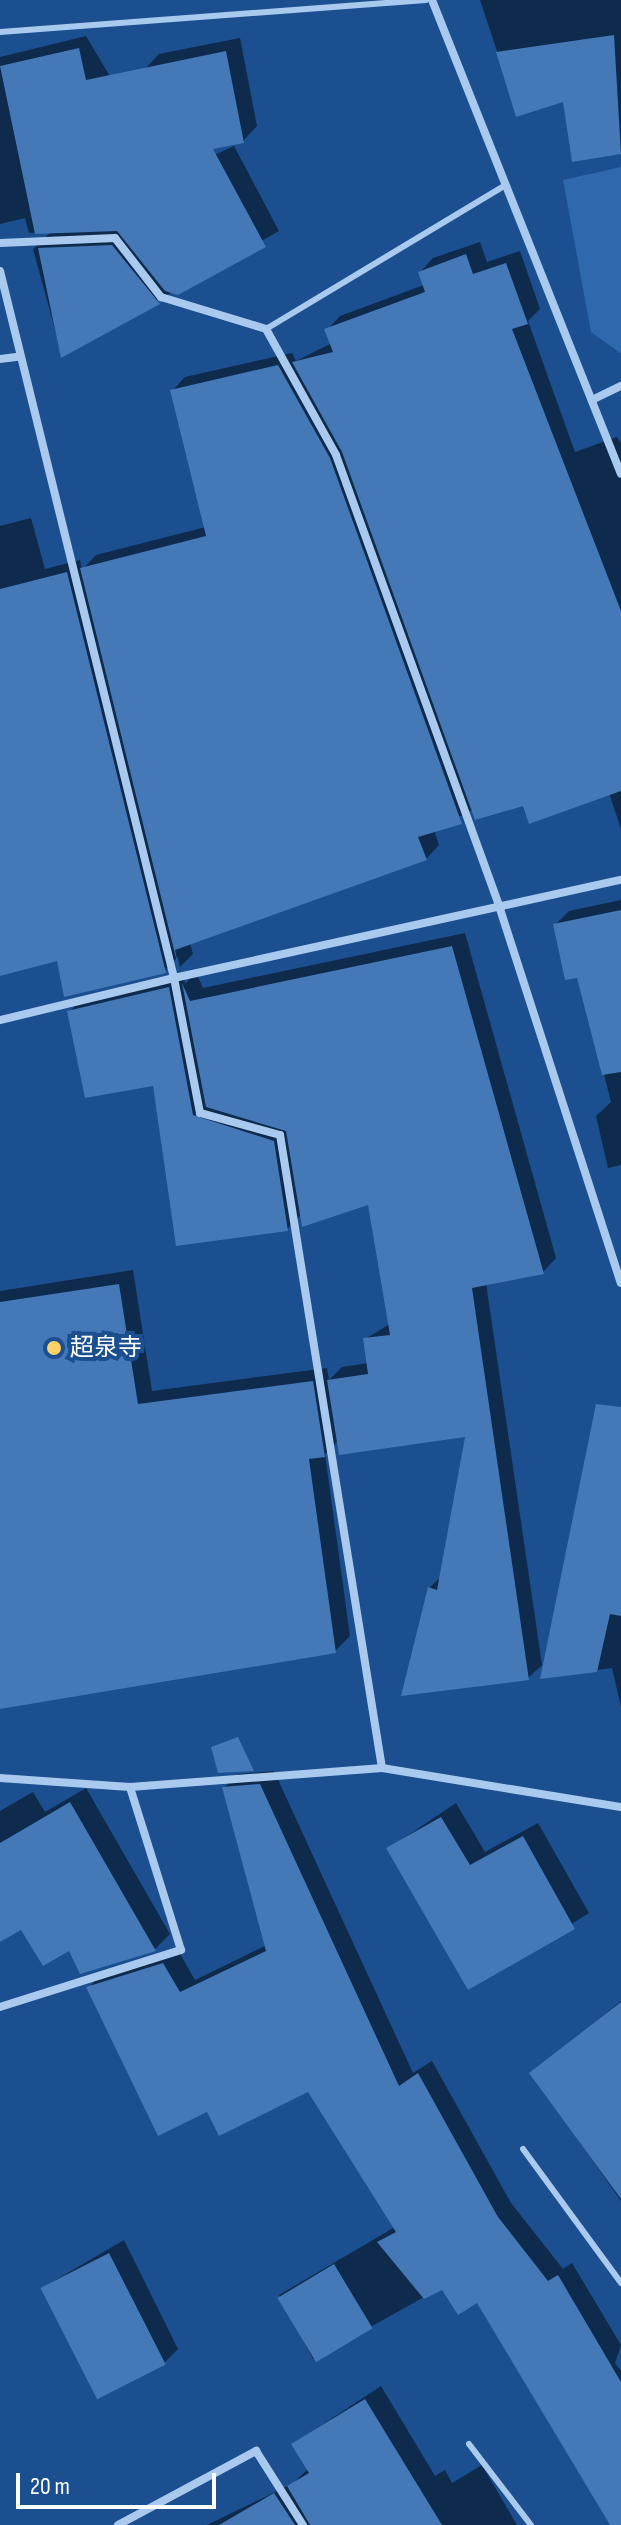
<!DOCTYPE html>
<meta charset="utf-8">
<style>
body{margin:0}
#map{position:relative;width:621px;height:2525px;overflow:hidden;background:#1b4f8f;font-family:"Sofia Sans Condensed","Noto Sans JP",sans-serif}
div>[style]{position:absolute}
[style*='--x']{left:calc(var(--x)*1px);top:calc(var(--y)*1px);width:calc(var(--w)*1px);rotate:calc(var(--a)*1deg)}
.green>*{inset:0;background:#2e69ad}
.shadow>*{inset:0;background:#0007}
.building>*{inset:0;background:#4478b7;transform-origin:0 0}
.lane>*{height:6px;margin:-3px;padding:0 3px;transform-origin:3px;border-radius:3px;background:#a9c9ee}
.street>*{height:8px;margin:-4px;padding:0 4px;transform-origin:4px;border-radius:4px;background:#a9c9ee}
.dots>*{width:22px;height:22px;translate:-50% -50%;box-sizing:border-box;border:4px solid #1b4f8f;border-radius:50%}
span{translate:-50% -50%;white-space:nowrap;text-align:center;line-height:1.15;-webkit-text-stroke:8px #1b4f8f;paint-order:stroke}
.poi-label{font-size:24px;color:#fff}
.left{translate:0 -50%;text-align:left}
.scale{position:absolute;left:16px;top:2473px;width:200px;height:36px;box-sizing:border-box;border:4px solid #fff;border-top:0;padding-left:10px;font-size:24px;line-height:28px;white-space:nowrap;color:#fff;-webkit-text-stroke:6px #1b4f8f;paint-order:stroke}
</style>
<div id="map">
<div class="green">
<i style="clip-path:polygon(621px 167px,621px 353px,620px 353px,591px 332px,563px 180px)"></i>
</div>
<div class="shadow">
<i style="clip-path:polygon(480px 0,621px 0,621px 152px,573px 160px,564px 100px,518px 114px)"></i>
<i style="clip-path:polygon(86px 36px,169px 176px,234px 146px,279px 231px,62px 355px,33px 249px,51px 232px,29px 233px,25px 218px,0 224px,0 57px)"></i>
<i style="clip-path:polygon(240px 38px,257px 126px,243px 141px,145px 69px,159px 54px)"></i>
<i style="clip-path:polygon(480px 242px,487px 262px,520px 251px,540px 309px,528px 321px,575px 452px,617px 437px,621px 443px,621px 829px,609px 793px,474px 809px,434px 830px,439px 845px,426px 859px,190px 943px,193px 954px,180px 967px,178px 957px,164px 971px,58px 958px,0 974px,0 526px,31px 518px,45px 569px,80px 560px,82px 570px,96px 555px,206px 527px,172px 391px,185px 377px,292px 353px,296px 361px,332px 343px,327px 330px,340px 316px,424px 285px,420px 272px,433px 258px)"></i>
<i style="clip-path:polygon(621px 900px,621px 1165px,608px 1168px,596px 1116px,611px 1102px,579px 975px,555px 925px,569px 911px)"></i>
<i style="clip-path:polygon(465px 933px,556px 1258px,543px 1272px,486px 1283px,542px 1665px,528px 1678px,429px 1588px,442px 1576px,467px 1435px,338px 1441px,325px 1454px,350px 1636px,335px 1651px,0 1707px,0 1291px,133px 1270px,152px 1391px,327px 1368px,329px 1380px,342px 1367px,369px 1363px,365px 1339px,390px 1324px,370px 1203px,302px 1214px,287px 1229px,155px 1083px,69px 1012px,84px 997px,183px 973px,185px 984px,196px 972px,203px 988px)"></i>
<i style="clip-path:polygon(621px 1411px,621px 1707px,612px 1668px,543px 1677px)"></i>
<i style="clip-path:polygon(274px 1771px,413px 2073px,432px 2061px,511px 2203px,563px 2269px,572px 2263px,621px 2345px,615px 2363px,621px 2371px,621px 2484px,478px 2300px,442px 2287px,313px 2359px,279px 2295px,395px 2227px,309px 2090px,208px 2110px,88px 1988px,102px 1974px,178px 1950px,195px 1980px,267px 1945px,224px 1788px,238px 1774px)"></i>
<i style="clip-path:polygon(86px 1788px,170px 1934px,155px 1949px,81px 1972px,70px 1949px,22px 1927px,0 1940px,0 1811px,33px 1792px,45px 1812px)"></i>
<i style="clip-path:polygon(456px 1803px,485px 1852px,538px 1823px,589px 1913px,469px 1988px,389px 1848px)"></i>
<i style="clip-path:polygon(621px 2001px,621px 2201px,532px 2074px)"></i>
<i style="clip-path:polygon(124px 2240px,178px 2349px,164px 2363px,42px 2288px)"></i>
<i style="clip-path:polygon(381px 2386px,435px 2476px,445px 2470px,452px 2483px,482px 2465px,517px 2525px,207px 2525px,292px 2484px,308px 2469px,293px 2444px)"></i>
</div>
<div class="building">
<i style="clip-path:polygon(614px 35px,621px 154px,572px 162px,563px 102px,516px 117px,496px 52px)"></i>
<i style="clip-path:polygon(79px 48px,86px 80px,226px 51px,244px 143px,213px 149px,266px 247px,178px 295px,165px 291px,117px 231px,35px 234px,0 66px)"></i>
<i style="clip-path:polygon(112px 245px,160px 304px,61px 358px,38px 248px)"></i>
<i style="clip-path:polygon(466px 254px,473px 274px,506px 263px,528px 324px,512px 329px,621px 611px,621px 791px,529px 824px,523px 806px,475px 820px,342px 452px,292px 362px,333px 352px,324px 329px,425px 292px,418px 272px)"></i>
<i style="clip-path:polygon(278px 365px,330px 458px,462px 824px,418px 837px,427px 860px,175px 950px,179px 970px,80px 568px,206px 536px,170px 390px)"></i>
<i style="clip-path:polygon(67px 572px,166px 973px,64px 997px,57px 961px,0 976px,0 589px)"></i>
<i style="clip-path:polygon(621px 910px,621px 1072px,602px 1075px,577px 978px,565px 980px,553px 924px)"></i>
<i style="clip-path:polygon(452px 946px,544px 1274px,472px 1288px,529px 1680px,401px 1696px,428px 1587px,437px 1590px,465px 1437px,339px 1455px,327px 1380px,368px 1374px,363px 1338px,390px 1335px,368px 1205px,302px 1227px,286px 1131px,206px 1107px,182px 983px,190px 1001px)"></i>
<i style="clip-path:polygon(169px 987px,193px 1115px,274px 1141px,288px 1231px,176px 1246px,153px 1086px,85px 1098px,67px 1011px)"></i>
<i style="clip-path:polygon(119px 1284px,138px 1404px,313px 1381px,325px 1457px,309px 1459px,336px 1653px,0 1709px,0 1302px)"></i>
<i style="clip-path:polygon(596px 1404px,621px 1407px,621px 1616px,610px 1614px,597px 1672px,540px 1679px)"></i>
<i style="clip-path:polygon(238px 1737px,254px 1771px,218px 1773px,211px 1747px)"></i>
<i style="clip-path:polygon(260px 1784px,399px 2086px,418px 2073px,498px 2217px,548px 2281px,558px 2275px,621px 2382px,621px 2525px,610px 2525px,477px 2303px,458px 2315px,442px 2290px,424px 2299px,377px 2242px,396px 2232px,308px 2092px,219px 2136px,207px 2112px,158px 2136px,86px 1987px,163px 1963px,180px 1992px,266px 1951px,222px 1787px)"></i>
<i style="clip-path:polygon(70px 1802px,156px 1951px,80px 1974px,69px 1951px,43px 1966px,21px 1930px,0 1942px,0 1843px)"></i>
<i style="clip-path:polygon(441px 1817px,470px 1865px,523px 1836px,575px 1929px,468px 1990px,386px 1848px)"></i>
<i style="clip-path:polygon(621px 2002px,621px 2199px,529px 2073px)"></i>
<i style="left:109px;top:2253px;width:125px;height:77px;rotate:63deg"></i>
<i style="left:334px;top:2264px;width:75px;height:66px;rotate:59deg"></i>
<i style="clip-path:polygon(365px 2399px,442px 2525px,310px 2525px,287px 2486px,309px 2473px,291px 2444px)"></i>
<i style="clip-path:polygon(274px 2493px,295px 2525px,219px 2525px)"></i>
</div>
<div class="lane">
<i style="--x:0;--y:32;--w:427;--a:-4.3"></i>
<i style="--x:266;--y:329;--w:275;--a:-31"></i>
<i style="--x:523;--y:2149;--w:166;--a:53.8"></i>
<i style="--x:469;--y:2444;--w:102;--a:52.6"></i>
</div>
<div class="street">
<i style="--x:432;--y:0;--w:510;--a:68.26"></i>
<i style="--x:0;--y:243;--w:115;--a:-2.5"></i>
<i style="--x:115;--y:238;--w:75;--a:52.1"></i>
<i style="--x:161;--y:297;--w:110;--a:16.9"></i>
<i style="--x:266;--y:329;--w:144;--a:60.9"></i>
<i style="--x:336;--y:455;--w:483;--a:70.1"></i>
<i style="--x:500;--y:909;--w:393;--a:72.1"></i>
<i style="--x:0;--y:271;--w:728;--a:76.17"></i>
<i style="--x:174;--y:978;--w:179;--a:166.4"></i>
<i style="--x:0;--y:359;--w:16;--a:-7"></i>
<i style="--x:594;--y:399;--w:30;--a:-26"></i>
<i style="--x:382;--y:1768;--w:641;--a:-99.15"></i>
<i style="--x:280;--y:1135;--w:83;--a:-164.6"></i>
<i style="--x:200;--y:1113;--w:137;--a:-100.9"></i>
<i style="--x:174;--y:978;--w:458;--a:-12.4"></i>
<i style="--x:0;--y:1778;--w:130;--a:4"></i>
<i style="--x:130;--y:1787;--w:253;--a:-4.3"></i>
<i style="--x:382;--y:1768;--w:242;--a:9.3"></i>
<i style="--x:0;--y:2007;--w:190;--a:-17.5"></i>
<i style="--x:181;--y:1950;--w:171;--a:-107.4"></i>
<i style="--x:118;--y:2525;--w:157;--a:-28.2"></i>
<i style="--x:256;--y:2451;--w:88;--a:57.6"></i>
</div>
<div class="dots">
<i style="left:54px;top:1348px;background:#ffd166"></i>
</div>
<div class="poi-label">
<span class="left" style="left:70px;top:1348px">超泉寺</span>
</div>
<div class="scale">20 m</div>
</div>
